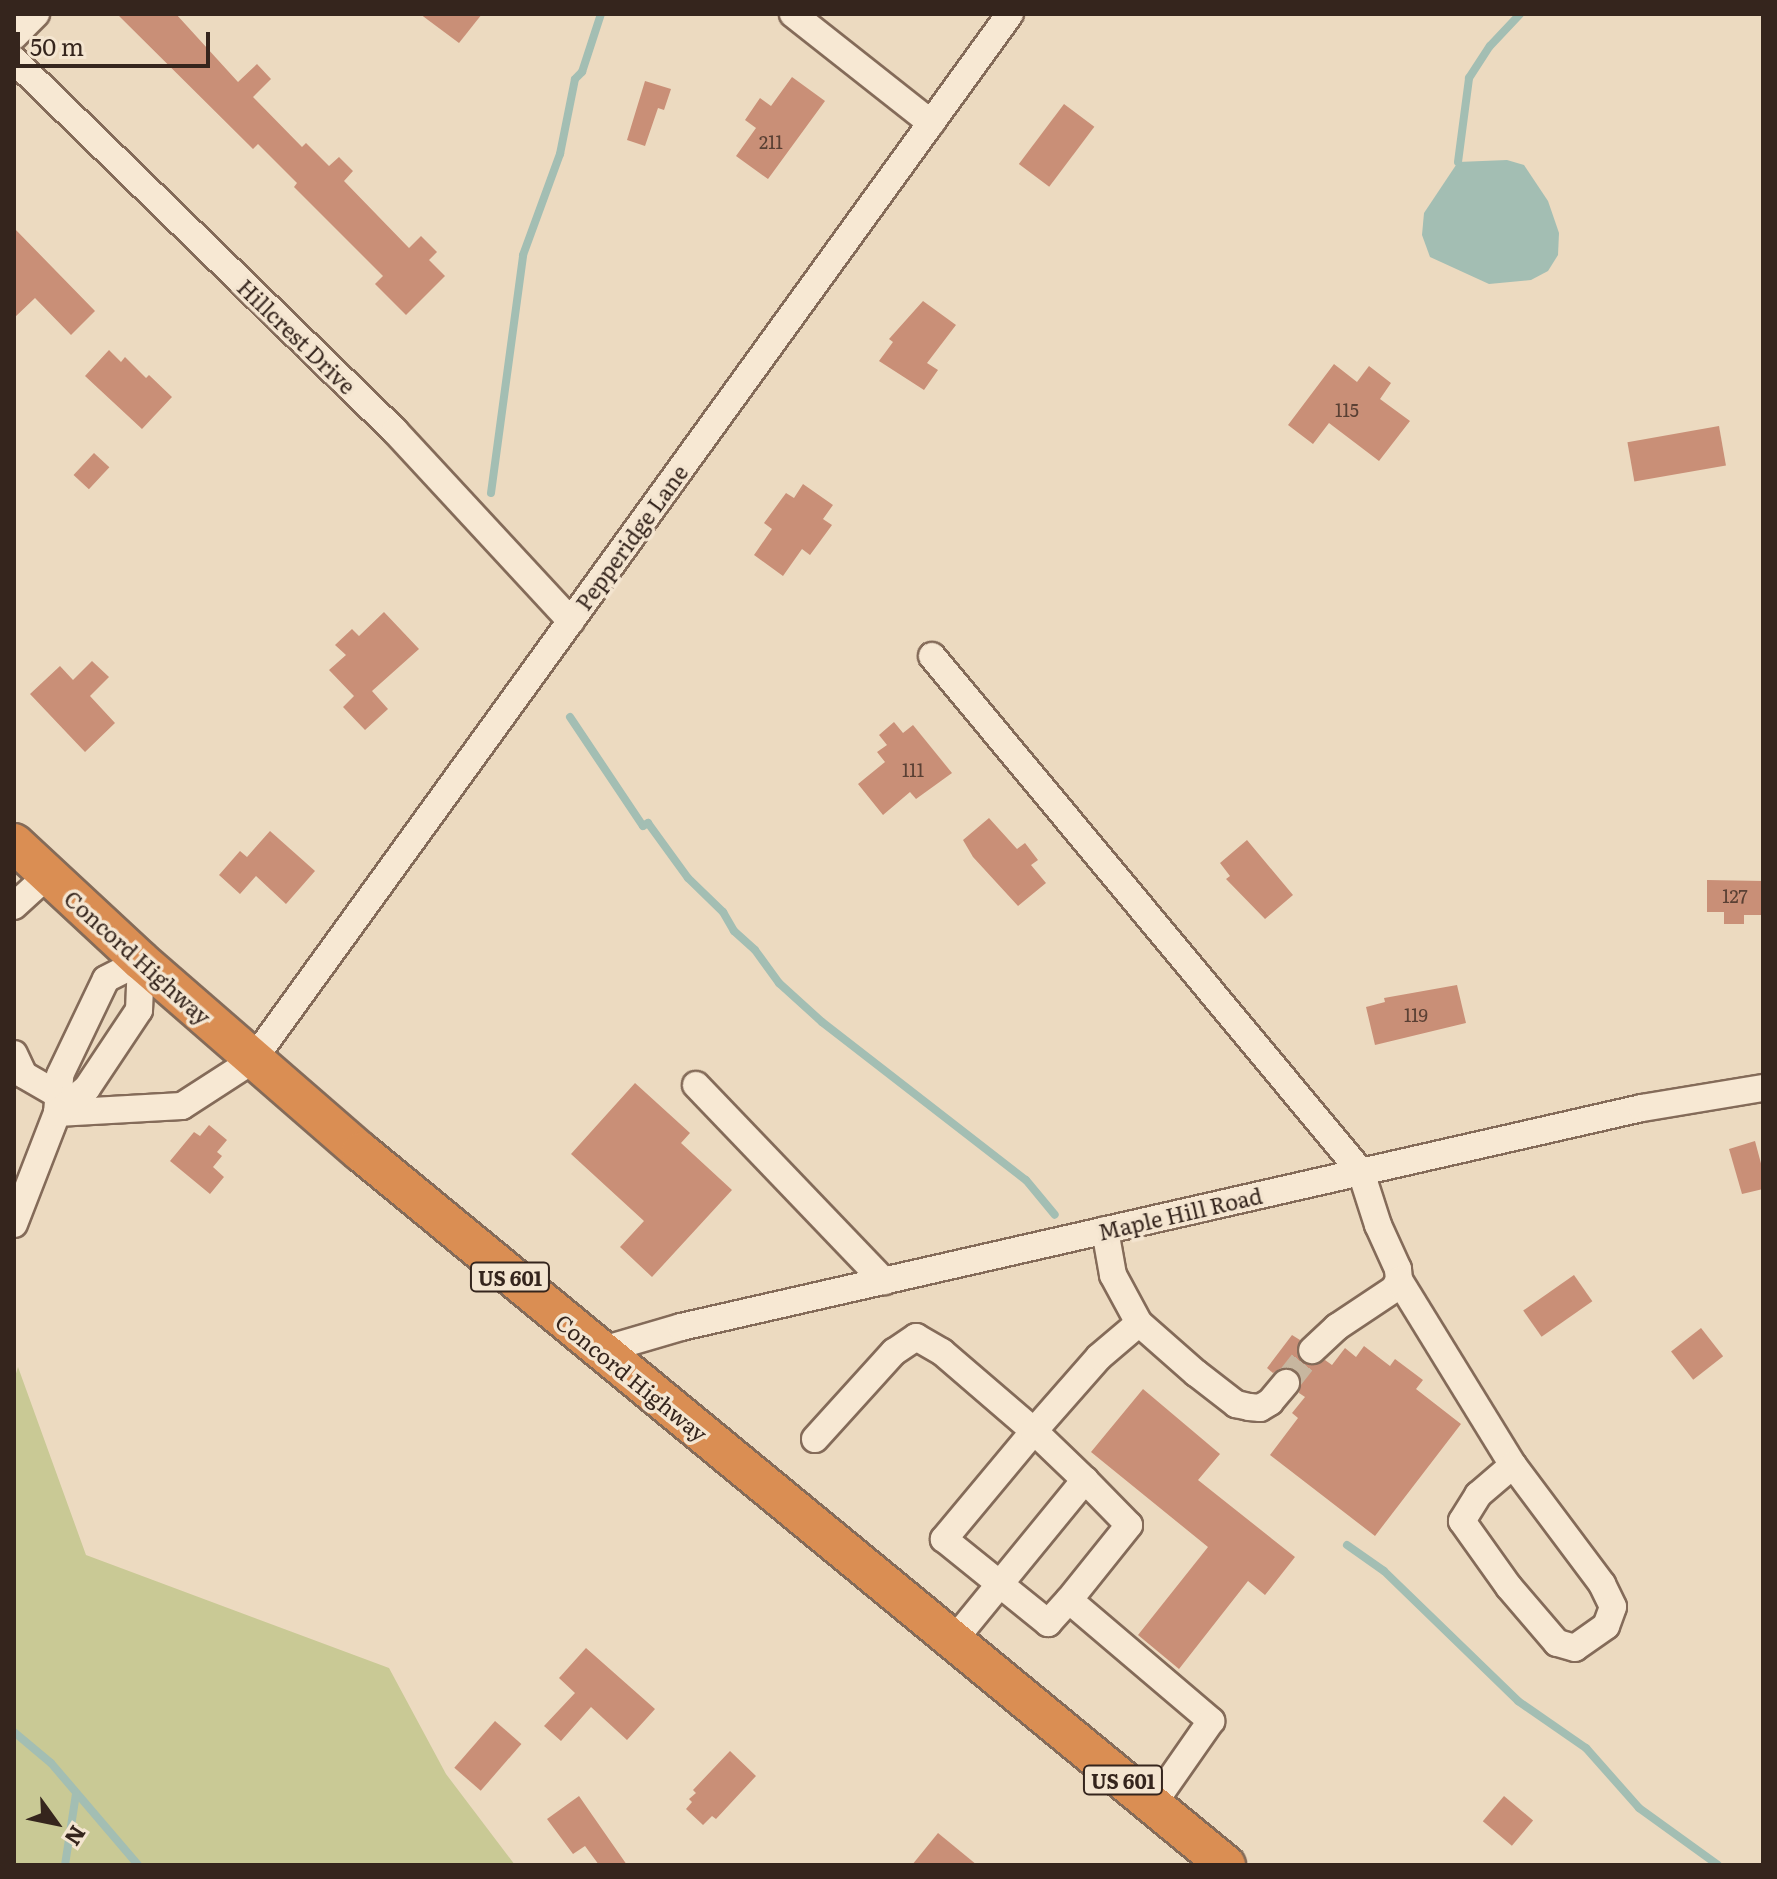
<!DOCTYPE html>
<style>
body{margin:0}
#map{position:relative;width:1777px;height:1879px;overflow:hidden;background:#ecdac0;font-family:Literata,serif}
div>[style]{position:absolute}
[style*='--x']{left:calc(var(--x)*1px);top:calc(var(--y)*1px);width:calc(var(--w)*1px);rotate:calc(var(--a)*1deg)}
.green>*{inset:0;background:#c9c995}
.water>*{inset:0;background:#a3beb3}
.stream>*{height:8px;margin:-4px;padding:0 4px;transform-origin:4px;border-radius:4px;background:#a3beb3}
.building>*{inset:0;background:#c98f77;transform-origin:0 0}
.minor-tunnel>*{height:26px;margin-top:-13px;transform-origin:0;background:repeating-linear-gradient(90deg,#c7b69f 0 26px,transparent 0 39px)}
.roads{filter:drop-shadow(2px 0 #846b59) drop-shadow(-2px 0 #846b59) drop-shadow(0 2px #846b59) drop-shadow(0 -2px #846b59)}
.minor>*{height:26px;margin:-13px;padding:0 13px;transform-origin:13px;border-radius:13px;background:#f7e8d3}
.highway>*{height:38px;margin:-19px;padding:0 19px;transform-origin:19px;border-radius:19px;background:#da8e53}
span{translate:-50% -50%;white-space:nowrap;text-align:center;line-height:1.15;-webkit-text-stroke:7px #f4e5d0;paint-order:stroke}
.number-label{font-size:18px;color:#5a4034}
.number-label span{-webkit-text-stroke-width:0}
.shield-label span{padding:2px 6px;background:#f4e5d0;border:2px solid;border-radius:6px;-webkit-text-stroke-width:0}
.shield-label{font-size:20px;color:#35251d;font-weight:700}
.street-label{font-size:22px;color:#35251d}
.frame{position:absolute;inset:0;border:16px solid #35251d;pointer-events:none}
.north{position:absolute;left:16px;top:1783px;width:80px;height:80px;-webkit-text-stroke:6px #f4e5d0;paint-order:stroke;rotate:123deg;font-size:22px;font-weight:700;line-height:32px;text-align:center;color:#35251d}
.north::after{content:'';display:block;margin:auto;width:28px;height:36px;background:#35251d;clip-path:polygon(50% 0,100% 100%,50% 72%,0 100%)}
.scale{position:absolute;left:16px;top:32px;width:194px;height:36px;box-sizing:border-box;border:4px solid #35251d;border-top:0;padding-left:10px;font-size:24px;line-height:28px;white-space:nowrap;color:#35251d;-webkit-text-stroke:6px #f4e5d0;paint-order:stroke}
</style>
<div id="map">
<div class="green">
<i style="clip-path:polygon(18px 1367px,86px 1555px,389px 1668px,446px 1774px,515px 1865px,14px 1865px,14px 1380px)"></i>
</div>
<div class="water">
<i style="clip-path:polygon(1507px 160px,1524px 165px,1548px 201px,1559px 233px,1558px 255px,1548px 271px,1531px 280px,1489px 284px,1430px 257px,1422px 235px,1424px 213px,1458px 162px)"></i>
</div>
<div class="stream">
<i style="--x:1458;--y:162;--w:85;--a:-82.5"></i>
<i style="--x:1469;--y:78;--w:38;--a:-57"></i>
<i style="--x:1490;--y:46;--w:44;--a:-46.8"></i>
<i style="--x:491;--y:493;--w:240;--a:-82.3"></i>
<i style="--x:523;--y:255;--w:108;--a:-69.9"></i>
<i style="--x:560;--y:154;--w:76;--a:-78.7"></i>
<i style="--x:575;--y:79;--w:10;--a:-45"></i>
<i style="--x:582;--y:72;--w:61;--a:-71.9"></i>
<i style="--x:570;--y:717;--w:131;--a:56.2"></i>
<i style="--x:643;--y:826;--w:6;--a:-31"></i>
<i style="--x:648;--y:823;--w:68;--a:54"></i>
<i style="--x:688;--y:878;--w:49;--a:44.2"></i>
<i style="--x:723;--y:912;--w:22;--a:60"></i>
<i style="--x:734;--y:931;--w:28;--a:42"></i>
<i style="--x:755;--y:950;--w:41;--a:54"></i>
<i style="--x:779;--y:983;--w:58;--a:42.2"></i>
<i style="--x:822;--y:1022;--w:258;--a:37.8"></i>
<i style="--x:1026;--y:1180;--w:45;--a:50.4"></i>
<i style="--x:1347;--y:1545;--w:45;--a:35.1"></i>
<i style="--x:1384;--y:1571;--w:187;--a:44.1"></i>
<i style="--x:1518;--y:1701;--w:83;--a:34.7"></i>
<i style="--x:1586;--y:1748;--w:80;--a:48.5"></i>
<i style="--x:1639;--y:1808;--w:97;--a:35.8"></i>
<i style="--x:14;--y:1732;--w:48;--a:40"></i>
<i style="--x:51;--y:1763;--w:134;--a:49.5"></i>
<i style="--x:65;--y:1865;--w:72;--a:-81.2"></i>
</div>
<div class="building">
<i style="clip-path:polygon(117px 14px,176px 14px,238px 82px,257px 64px,271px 79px,253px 97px,302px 147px,306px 143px,329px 166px,339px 157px,353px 171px,344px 181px,409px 248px,421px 236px,437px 252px,429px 260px,445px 276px,406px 315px,375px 284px,383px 276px,294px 187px,297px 183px,258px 144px,253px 149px)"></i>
<i style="clip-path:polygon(420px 14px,482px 14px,459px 43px)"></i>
<i style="clip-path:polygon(792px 77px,825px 101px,768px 179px,736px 156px,756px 128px,745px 120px,760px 98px,771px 106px)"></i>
<i style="clip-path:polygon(645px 81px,671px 89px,664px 110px,658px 108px,645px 146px,627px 140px)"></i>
<i style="left:1064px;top:104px;width:38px;height:75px;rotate:37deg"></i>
<i style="clip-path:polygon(14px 228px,95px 311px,71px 335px,35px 298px,14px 318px)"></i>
<i style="clip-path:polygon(923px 301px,956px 325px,927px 363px,938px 370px,924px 390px,879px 361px,893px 342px,889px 339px)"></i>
<i style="clip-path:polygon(109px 350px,121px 362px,125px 357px,146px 378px,149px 375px,172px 397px,142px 429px,85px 376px)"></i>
<i style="clip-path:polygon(1334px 364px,1357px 382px,1369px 366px,1391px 383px,1380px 399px,1410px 421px,1379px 461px,1329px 423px,1313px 444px,1288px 425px)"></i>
<i style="left:1719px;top:426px;width:40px;height:93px;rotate:80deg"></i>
<i style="left:94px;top:453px;width:21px;height:30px;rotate:43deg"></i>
<i style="clip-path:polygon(803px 484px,833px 505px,823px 519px,832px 525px,810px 555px,802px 549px,783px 576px,754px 555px,772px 529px,764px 523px,786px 493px,794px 498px)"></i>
<i style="clip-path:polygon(384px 612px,419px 649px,372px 691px,388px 709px,365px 730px,343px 707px,354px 696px,329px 670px,346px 655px,335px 645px,352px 629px,359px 636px)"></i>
<i style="clip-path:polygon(92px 661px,109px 677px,90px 696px,115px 723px,85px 752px,30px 694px,60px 666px,73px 680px)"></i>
<i style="clip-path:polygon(894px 722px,903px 733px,913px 725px,952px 773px,916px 799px,910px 792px,883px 815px,858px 784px,885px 762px,877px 752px,887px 745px,879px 735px)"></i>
<i style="clip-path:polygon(989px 818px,1017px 849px,1025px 843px,1038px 860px,1031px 865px,1046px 883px,1018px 906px,973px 857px,963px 840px)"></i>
<i style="clip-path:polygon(270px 831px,315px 871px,286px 904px,256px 876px,240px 894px,219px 875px,240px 851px,247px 857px)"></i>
<i style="clip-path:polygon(1247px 840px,1293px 895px,1265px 919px,1226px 879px,1230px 876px,1220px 863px)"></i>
<i style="clip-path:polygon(1707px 880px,1763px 881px,1763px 915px,1744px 915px,1744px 924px,1724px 924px,1724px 912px,1707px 912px)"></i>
<i style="clip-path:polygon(1457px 985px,1466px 1023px,1375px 1045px,1366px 1007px,1385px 1002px,1384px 998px)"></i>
<i style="clip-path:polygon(635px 1083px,690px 1133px,681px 1143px,732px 1190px,652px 1277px,620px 1247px,644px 1221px,571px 1154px)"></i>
<i style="clip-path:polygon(209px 1125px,227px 1140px,217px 1152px,222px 1156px,213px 1167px,224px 1177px,210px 1194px,170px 1161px,194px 1132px,200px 1136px)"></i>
<i style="clip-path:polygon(1755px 1141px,1763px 1171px,1763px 1189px,1742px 1194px,1729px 1149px)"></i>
<i style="left:1574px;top:1275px;width:32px;height:62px;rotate:55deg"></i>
<i style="left:1701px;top:1328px;width:36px;height:38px;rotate:52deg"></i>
<i style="clip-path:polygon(1292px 1335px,1300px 1340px,1297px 1354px,1308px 1365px,1325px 1360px,1332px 1365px,1345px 1348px,1356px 1357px,1364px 1346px,1390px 1366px,1395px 1359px,1423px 1380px,1416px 1389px,1461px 1424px,1375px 1536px,1270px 1455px,1298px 1418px,1292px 1413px,1305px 1397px,1299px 1393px,1301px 1378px,1296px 1370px,1281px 1368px,1273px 1373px,1267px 1368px)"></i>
<i style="clip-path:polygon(1143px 1389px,1220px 1454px,1198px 1480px,1295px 1557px,1265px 1595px,1248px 1581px,1179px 1669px,1138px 1635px,1208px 1547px,1091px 1452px)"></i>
<i style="clip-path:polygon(586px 1648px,655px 1709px,627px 1740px,591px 1707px,561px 1741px,544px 1726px,575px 1693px,559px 1678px)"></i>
<i style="left:495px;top:1721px;width:35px;height:62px;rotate:41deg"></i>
<i style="clip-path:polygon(730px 1751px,756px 1776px,716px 1819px,712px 1816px,703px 1825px,686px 1809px,692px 1802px,689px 1799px,696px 1793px,693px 1790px)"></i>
<i style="clip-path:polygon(579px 1796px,604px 1832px,627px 1865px,599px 1865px,585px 1846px,573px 1854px,547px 1819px)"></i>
<i style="left:1504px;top:1796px;width:38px;height:33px;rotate:40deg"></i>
<i style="clip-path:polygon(938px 1833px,977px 1865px,912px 1865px)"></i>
</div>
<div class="minor-tunnel">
<i style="--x:1286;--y:1383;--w:42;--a:-51.8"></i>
</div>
<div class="roads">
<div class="minor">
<i style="--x:793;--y:14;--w:176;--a:38.3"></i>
<i style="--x:14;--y:36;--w:31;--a:-45"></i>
<i style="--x:14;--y:60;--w:532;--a:44.24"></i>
<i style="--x:395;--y:431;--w:259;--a:47.2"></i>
<i style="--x:932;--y:656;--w:671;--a:50.26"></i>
<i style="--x:1361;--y:1172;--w:56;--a:72.2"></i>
<i style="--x:1378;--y:1225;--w:48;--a:65.6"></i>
<i style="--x:1398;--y:1269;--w:11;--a:85"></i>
<i style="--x:1399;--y:1280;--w:10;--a:119"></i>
<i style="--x:1394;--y:1289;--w:69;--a:146.3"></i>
<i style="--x:1337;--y:1327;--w:34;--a:137"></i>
<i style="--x:14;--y:906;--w:46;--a:-42.4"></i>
<i style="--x:14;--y:1054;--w:23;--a:65"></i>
<i style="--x:24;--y:1075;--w:39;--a:30"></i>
<i style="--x:696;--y:1085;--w:272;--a:46.2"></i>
<i style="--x:57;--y:1113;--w:125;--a:-3.2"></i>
<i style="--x:182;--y:1106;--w:85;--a:-32.9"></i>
<i style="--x:253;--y:1060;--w:1291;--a:-54.11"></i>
<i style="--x:14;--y:1224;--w:119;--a:-68.8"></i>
<i style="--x:57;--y:1113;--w:38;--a:-85"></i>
<i style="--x:60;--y:1075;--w:106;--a:-64.4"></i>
<i style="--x:106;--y:979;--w:39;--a:-27"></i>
<i style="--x:141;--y:961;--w:49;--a:92.3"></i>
<i style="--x:139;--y:1010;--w:94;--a:123.7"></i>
<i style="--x:87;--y:1088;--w:39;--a:140"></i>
<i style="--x:1105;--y:1230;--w:46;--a:79.9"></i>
<i style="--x:1113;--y:1275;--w:55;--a:61.6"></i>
<i style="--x:1139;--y:1323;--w:76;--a:41.3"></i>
<i style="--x:1196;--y:1373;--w:51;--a:37.8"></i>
<i style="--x:1236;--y:1404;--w:13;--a:13"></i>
<i style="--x:1249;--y:1407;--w:11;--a:5"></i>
<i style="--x:1260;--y:1408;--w:12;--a:-31"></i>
<i style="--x:1270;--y:1402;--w:25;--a:-50"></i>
<i style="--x:1399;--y:1280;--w:217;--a:58.4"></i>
<i style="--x:1513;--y:1465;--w:149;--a:53.2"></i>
<i style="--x:1602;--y:1584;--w:25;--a:64"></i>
<i style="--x:1613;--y:1607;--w:20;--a:110"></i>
<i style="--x:1606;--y:1626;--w:38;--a:145"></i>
<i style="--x:1575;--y:1648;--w:19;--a:-164"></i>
<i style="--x:1557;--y:1643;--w:74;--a:-130.6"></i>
<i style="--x:1509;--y:1587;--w:81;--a:-125.5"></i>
<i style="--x:1462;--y:1521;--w:31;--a:-58"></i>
<i style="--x:1478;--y:1495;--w:46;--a:-40.6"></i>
<i style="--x:599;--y:1351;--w:85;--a:-16.3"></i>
<i style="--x:681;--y:1327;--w:986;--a:-12.84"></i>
<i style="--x:1642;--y:1108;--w:123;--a:-9.4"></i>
<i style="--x:815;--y:1439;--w:118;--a:-47.8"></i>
<i style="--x:894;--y:1352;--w:27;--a:-34"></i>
<i style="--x:916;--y:1337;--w:30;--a:30"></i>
<i style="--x:942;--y:1352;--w:121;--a:40.7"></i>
<i style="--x:1034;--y:1431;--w:141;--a:129.8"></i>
<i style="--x:944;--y:1539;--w:134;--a:38.9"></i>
<i style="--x:1048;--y:1623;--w:31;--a:-48"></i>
<i style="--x:1069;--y:1600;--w:187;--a:40.4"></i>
<i style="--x:1211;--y:1721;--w:101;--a:124.9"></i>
<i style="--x:1069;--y:1600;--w:96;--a:-51.3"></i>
<i style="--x:1129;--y:1525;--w:63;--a:-134.4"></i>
<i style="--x:954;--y:1640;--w:207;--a:-50.7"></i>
<i style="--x:1085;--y:1480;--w:71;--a:-136.1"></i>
<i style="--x:1034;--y:1431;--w:98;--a:-48.7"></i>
<i style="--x:1099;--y:1357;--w:52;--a:-40.4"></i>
</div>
<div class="highway">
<i style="--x:14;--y:843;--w:173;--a:42.9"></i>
<i style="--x:141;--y:961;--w:291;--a:41"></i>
<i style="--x:361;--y:1152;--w:1121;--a:39.5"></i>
</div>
</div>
<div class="number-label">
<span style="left:771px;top:142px">211</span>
<span style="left:1347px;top:410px">115</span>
<span style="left:913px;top:770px">111</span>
<span style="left:1735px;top:896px">127</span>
<span style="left:1416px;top:1015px">119</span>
</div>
<div class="shield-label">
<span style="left:510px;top:1277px">US 601</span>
<span style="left:1123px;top:1780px">US 601</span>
</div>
<div class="street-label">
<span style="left:297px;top:336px;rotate:44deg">Hillcrest Drive</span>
<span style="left:631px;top:537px;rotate:-54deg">Pepperidge Lane</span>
<span style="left:138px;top:957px;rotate:42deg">Concord Highway</span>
<span style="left:1180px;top:1213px;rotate:-13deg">Maple Hill Road</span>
<span style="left:632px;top:1377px;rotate:39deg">Concord Highway</span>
</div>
<div class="frame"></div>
<div class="north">N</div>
<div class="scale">50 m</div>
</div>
